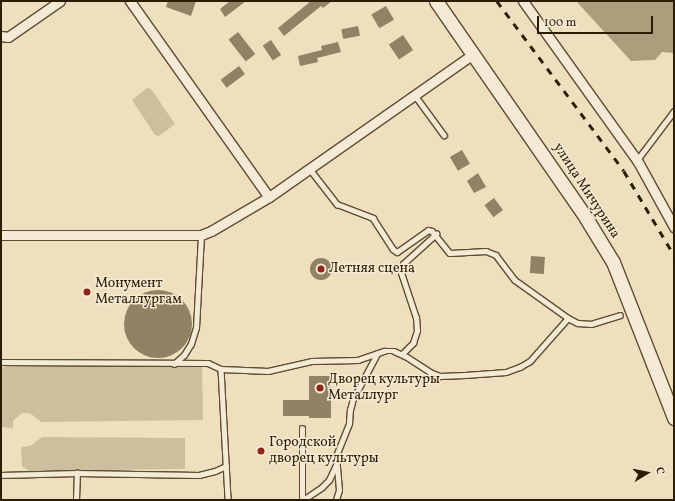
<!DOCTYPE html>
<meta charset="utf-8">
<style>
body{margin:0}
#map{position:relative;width:675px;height:501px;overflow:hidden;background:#efdfbe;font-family:Vollkorn,serif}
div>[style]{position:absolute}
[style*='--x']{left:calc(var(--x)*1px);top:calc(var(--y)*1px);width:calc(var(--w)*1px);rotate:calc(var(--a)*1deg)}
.green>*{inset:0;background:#cebe9e}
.water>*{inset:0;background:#ad9d7d}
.building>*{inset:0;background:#928163;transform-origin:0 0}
.round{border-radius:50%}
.roads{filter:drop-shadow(1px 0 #5e4d30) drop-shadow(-1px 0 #5e4d30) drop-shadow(0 1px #5e4d30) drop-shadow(0 -1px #5e4d30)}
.lane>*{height:4.5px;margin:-2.25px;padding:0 2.25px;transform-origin:2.25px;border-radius:2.25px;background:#f5ead5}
.street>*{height:9px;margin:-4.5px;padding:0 4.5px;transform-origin:4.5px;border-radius:4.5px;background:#f5ead5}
.secondary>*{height:13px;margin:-6.5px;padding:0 6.5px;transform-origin:6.5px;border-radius:6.5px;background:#f5ead5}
.rail>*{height:2.5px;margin-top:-1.25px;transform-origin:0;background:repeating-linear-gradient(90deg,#2e1c00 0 7px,transparent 0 14px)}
.dots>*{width:11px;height:11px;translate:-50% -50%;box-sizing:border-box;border:2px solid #f5ead5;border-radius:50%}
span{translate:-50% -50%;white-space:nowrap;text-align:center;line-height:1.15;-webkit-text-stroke:3px #f5ead5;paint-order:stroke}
.street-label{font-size:14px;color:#2e1c00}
.poi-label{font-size:14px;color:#2e1c00}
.left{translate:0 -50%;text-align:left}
.frame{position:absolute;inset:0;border:2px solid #2e1c00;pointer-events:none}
.north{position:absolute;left:627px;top:453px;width:40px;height:40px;-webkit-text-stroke:3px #f5ead5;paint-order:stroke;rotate:80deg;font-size:11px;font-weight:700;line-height:16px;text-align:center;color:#2e1c00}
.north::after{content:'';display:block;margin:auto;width:14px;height:18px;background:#2e1c00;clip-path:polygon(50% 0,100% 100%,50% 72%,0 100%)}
.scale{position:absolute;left:537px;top:16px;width:116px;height:18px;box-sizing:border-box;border:2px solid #2e1c00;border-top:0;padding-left:5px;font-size:12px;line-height:14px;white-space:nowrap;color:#2e1c00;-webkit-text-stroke:3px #f5ead5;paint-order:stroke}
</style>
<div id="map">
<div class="green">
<i style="clip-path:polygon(147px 88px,151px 89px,175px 124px,159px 136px,155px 135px,132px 100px)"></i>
<i style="clip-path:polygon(6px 365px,202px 367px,203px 420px,41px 422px,30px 413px,22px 413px,13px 421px,13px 428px,2px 427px,1px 369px)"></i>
<i style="clip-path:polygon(42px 437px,185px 438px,185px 469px,29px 471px,22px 466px,21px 447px,30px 446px)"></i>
</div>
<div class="water">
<i style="clip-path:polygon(576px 1px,674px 1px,674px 53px,662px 52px,655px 60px,631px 61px)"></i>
</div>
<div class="building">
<i style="clip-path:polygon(168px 1px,196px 1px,191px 16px,166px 7px)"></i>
<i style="clip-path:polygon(230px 1px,246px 1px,225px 17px,220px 9px)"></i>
<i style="clip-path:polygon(311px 1px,332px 1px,323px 8px,321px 6px,284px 36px,278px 28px)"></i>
<i style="left:386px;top:6px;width:16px;height:17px;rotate:60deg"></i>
<i style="left:358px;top:26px;width:10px;height:17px;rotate:79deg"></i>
<i style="left:238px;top:32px;width:28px;height:12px;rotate:52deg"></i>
<i style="left:403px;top:35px;width:18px;height:17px;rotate:56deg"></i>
<i style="left:271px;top:40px;width:18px;height:10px;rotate:56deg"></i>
<i style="clip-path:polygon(338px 42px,341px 52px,317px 58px,318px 62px,300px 66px,298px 56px,322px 50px,321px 46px)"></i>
<i style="left:239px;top:66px;width:10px;height:23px;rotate:53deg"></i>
<i style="left:462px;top:150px;width:16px;height:14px;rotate:60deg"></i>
<i style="clip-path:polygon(478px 173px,486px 187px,474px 193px,467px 181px)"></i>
<i style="left:494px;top:198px;width:15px;height:12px;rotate:53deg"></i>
<i style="left:531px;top:256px;width:14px;height:17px;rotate:4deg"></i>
<i class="round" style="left:310px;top:258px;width:22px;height:22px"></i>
<i class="round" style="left:124px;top:290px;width:68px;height:68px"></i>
<i style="clip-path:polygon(309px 376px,331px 376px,331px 418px,309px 418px,309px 416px,283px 416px,283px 400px,309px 400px)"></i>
</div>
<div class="roads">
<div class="lane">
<i style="--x:414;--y:94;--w:51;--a:53.8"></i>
<i style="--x:637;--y:160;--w:61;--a:-52.9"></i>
<i style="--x:309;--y:168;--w:46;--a:52.1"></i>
<i style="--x:337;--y:204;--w:39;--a:21"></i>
<i style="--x:373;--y:218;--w:37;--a:57"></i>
<i style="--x:393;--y:249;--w:5;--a:37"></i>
<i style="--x:397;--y:252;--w:38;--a:-35"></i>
<i style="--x:428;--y:230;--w:4;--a:14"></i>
<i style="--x:432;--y:231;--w:28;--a:51"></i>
<i style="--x:450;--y:253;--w:36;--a:-3"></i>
<i style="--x:486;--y:251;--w:11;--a:22"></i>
<i style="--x:496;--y:255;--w:31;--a:53"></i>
<i style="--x:515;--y:280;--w:65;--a:35.6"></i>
<i style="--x:568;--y:318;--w:11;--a:27"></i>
<i style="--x:578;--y:323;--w:13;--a:4"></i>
<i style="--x:591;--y:324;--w:30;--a:-17"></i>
<i style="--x:402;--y:354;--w:16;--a:-45"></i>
<i style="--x:413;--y:343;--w:13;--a:-72"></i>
<i style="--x:417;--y:331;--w:13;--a:-94"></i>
<i style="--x:416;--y:318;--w:47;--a:-108.4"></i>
<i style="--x:401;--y:273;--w:5;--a:-79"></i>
<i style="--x:402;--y:268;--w:4;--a:-76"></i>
<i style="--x:403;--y:264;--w:45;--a:-42.3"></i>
<i style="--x:1;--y:362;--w:207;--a:0.3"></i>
<i style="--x:208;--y:363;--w:14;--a:25"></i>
<i style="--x:221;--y:369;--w:47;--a:2.4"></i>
<i style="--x:268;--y:371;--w:45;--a:-12.8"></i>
<i style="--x:312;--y:361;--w:46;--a:-1.2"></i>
<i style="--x:358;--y:360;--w:28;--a:-19"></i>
<i style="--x:384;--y:351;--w:10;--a:0"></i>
<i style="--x:394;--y:351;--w:14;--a:25"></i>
<i style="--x:407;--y:357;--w:27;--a:33"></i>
<i style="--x:430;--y:372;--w:11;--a:22"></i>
<i style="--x:440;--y:376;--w:25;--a:-2"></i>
<i style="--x:465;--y:375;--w:41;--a:-4.2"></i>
<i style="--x:506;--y:372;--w:15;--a:-20"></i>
<i style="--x:520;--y:367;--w:12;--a:-31"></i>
<i style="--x:530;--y:361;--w:57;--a:-48.5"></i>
<i style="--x:174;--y:364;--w:13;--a:-42"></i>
<i style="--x:184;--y:355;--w:13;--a:-58"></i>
<i style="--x:191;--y:344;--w:17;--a:-73"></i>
<i style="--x:196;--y:328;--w:93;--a:-86.9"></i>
<i style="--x:221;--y:369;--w:129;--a:86.9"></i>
<i style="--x:302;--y:428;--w:72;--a:90"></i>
<i style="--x:1;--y:475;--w:76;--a:-1.5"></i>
<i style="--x:77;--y:473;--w:122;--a:0.9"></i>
<i style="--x:199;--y:475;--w:16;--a:-14"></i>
<i style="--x:215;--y:471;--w:12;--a:-24"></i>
<i style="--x:76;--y:500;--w:27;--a:-88"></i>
<i style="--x:303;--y:500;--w:23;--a:-34"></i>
<i style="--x:322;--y:487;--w:10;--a:-45"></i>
<i style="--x:329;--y:480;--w:17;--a:-65"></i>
<i style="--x:336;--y:500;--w:10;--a:-73"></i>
<i style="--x:339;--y:490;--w:34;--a:-95"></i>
<i style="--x:336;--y:456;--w:35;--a:-68"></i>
<i style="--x:349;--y:423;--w:13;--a:-86"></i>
<i style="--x:350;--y:410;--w:11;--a:-75"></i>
<i style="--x:353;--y:399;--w:51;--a:-61.9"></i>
</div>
<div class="street">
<i style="--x:130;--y:1;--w:240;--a:54.7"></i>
<i style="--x:523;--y:1;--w:196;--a:54.4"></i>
<i style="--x:637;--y:160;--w:77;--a:61.1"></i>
<i style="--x:1;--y:36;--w:7;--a:8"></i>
<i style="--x:8;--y:37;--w:63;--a:-34.7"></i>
<i style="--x:1;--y:235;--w:200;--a:0"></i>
<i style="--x:201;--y:235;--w:11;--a:-22"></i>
<i style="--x:211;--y:231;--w:67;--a:-30.4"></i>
<i style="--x:269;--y:197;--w:249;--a:-35"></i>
</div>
<div class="secondary">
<i style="--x:436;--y:1;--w:264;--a:55.3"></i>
<i style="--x:586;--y:218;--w:52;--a:58.5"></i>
<i style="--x:613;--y:262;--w:168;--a:68.6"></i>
</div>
</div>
<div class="rail">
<i style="--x:497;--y:1;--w:212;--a:53.2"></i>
<i style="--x:624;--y:171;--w:98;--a:59.2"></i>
</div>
<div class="dots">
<i style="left:321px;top:269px;background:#8f2418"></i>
<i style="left:87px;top:292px;background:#8f2418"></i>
<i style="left:320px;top:388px;background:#8f2418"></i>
<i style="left:261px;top:451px;background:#8f2418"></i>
</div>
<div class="street-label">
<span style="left:586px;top:191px;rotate:57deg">улица Мичурина</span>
</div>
<div class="poi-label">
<span class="left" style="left:329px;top:269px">Летняя сцена</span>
<span class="left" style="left:95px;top:292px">Монумент<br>Металлургам</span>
<span class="left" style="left:328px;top:388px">Дворец культуры<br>Металлург</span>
<span class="left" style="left:269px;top:451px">Городской<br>дворец культуры</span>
</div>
<div class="frame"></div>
<div class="north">С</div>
<div class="scale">100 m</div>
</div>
